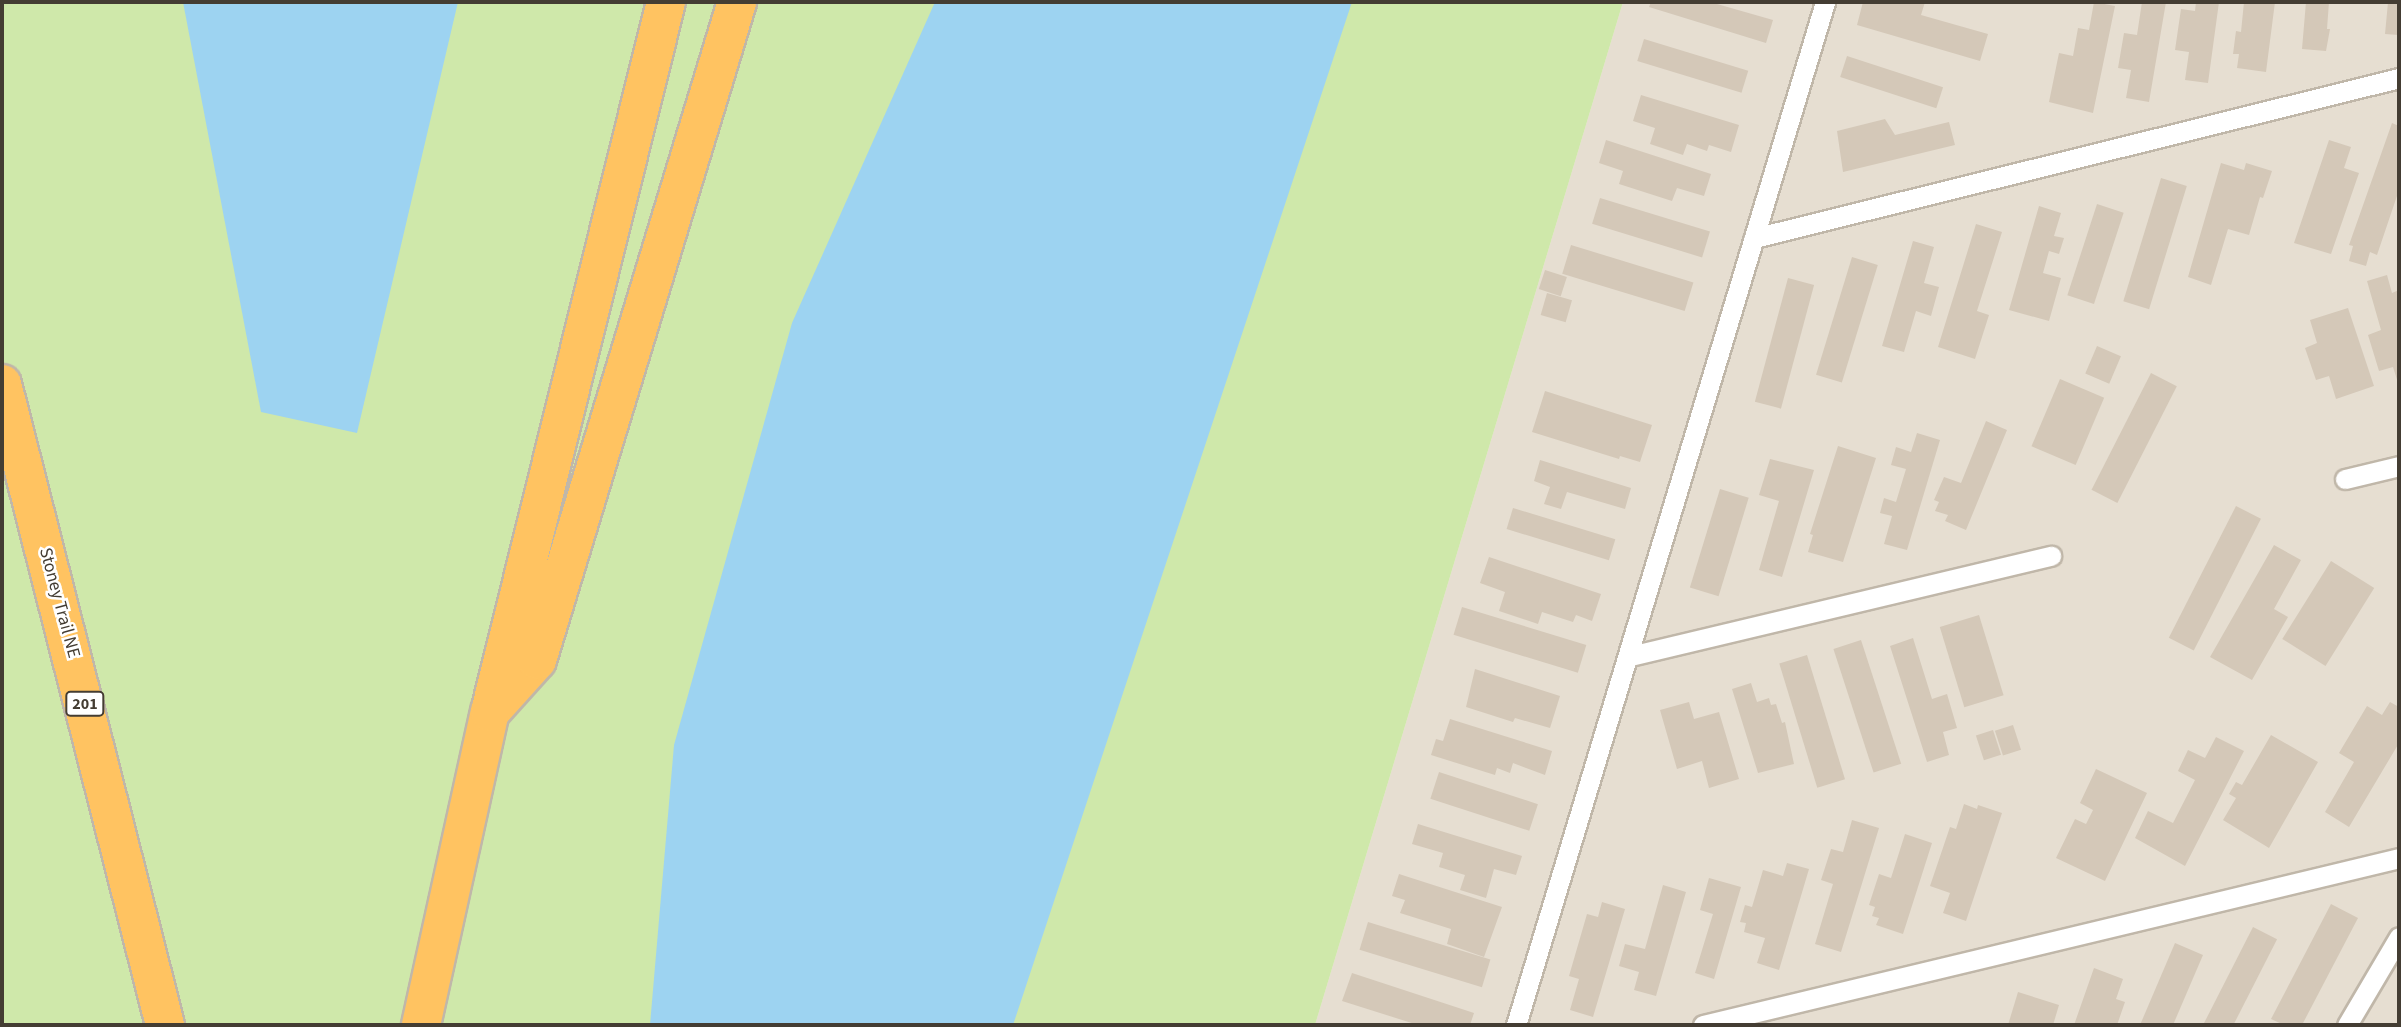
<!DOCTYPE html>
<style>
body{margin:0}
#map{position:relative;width:2401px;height:1027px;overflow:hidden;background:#f2ede3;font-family:"Source Sans 3",sans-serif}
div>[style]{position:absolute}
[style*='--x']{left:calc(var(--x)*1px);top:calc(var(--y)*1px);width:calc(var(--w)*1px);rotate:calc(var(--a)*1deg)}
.residential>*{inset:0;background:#e6ded1}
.green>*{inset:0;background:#cfe8aa}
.water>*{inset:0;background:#9dd3f1}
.building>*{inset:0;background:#d4c8b8;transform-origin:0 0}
.roads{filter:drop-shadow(2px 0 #c0b7a9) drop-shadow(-2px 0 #c0b7a9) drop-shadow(0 2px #c0b7a9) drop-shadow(0 -2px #c0b7a9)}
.service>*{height:19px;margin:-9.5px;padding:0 9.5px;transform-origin:9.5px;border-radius:9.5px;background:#fff}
.motorway>*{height:38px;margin:-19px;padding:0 19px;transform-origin:19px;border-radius:19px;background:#ffc361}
span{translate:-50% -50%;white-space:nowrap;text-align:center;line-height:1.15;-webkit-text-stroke:5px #fff;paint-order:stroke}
.shield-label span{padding:2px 5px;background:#fff;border:2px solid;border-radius:5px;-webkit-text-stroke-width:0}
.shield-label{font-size:16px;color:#443d33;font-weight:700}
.street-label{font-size:18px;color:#443d33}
.frame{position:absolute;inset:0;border:4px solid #443d33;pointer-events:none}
</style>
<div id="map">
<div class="residential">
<i style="clip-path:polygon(1623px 2px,2399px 2px,2399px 1025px,1315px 1025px)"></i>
</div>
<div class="green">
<i style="clip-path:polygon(2px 2px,1623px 2px,1315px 1025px,2px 1025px)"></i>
</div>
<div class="water">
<i style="clip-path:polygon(183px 2px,458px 2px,357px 433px,261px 412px)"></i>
<i style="clip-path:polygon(935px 2px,1352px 2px,1013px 1025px,650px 1025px,674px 745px,792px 323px)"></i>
</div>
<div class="building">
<i style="clip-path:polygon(1651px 2px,1710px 2px,1773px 20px,1766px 43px,1649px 7px)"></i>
<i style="clip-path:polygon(1863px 2px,1925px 2px,1921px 15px,1988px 34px,1980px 61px,1857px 25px)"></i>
<i style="clip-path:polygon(2094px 2px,2115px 6px,2093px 113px,2049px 102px,2059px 53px,2073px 56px,2078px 28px,2089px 30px)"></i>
<i style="clip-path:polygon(2142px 2px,2166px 2px,2149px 102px,2126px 98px,2131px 70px,2118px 68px,2124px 33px,2137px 35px)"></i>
<i style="clip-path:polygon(2196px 2px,2219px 2px,2208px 83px,2185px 80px,2189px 52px,2175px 50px,2181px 9px,2195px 11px)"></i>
<i style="clip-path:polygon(2244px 2px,2275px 2px,2266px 72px,2237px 68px,2239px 54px,2233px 54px,2236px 31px,2241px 32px)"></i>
<i style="clip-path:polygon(2306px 2px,2329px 2px,2327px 29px,2330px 29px,2326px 51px,2302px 49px)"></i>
<i style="clip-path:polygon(2388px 2px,2399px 2px,2399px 35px,2385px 34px)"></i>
<i style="left:1644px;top:39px;width:109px;height:23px;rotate:17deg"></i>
<i style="left:1847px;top:56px;width:101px;height:22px;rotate:18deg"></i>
<i style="clip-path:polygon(1641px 95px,1739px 125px,1731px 152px,1709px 145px,1707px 151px,1687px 144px,1683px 155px,1650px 144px,1655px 128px,1633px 121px)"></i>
<i style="clip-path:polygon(1885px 119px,1895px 135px,1949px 122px,1955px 145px,1843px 172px,1837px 131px)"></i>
<i style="clip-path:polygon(2392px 123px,2399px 126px,2399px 190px,2377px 255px,2370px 252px,2366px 266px,2349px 261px,2353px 246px,2349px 245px)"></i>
<i style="clip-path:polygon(1606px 140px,1711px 174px,1704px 196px,1677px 188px,1672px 201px,1619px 184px,1623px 171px,1599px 163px)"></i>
<i style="clip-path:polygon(2329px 140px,2351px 147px,2344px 168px,2359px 173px,2331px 254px,2294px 243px)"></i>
<i style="clip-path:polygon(2221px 163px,2244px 170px,2246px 163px,2272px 171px,2263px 198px,2260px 197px,2249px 235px,2228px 229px,2211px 285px,2188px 277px)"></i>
<i style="left:2161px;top:178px;width:27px;height:129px;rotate:17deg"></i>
<i style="left:1600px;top:198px;width:115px;height:27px;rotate:17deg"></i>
<i style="left:2097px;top:204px;width:28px;height:96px;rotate:18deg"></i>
<i style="clip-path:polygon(2039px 206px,2061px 213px,2054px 236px,2064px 238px,2059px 254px,2049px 251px,2043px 273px,2061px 278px,2049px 321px,2009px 310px)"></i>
<i style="clip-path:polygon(1976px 224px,2002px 232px,1977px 311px,1989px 315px,1975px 359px,1938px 347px)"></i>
<i style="clip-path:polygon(1913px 241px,1934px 247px,1924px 283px,1939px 287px,1931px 316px,1916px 311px,1904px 352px,1882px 346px)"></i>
<i style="left:1571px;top:245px;width:128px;height:30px;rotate:17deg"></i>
<i style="left:1852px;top:257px;width:27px;height:123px;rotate:17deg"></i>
<i style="left:1545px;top:270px;width:23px;height:20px;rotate:18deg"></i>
<i style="clip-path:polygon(2387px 275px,2392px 293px,2399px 290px,2399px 386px,2393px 367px,2379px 371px,2368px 335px,2381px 330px,2367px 281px)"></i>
<i style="left:1788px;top:278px;width:27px;height:128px;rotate:15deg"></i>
<i style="left:1547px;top:293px;width:26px;height:23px;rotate:16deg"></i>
<i style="clip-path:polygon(2348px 308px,2374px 386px,2336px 399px,2329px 376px,2316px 380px,2305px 348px,2317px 343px,2310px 320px)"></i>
<i style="left:2097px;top:346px;width:26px;height:30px;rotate:23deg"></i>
<i style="left:2151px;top:373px;width:29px;height:131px;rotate:27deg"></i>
<i style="left:2060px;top:379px;width:48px;height:73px;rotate:23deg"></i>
<i style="clip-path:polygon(1545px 391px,1652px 425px,1640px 462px,1620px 456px,1619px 459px,1532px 432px)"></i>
<i style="clip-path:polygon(1986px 421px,2007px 430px,1966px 530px,1945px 521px,1948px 515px,1935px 511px,1939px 502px,1934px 500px,1944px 477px,1961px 483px)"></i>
<i style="clip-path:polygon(1917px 433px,1940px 440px,1907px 550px,1884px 544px,1892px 516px,1880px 513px,1884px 498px,1896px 502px,1906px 469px,1891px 465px,1896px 447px,1911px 452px)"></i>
<i style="clip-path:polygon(1838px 446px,1876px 458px,1843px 562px,1808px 552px,1813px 535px,1810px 534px)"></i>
<i style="clip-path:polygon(1770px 459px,1814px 470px,1782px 577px,1759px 570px,1779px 501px,1759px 495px)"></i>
<i style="clip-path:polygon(1540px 460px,1631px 488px,1625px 509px,1567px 492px,1561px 509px,1544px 504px,1550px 487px,1534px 481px)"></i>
<i style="left:1720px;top:489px;width:30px;height:103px;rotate:17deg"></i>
<i style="left:2236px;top:506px;width:28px;height:148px;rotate:27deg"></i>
<i style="left:1513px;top:508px;width:107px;height:22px;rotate:17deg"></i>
<i style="clip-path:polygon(2274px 545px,2301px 560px,2274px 609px,2288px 617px,2252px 680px,2210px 657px)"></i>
<i style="clip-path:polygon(1489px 557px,1601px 594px,1592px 621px,1576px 615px,1573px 622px,1542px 612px,1538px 624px,1499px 611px,1505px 592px,1480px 583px)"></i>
<i style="left:2331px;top:561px;width:51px;height:92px;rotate:32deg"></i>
<i style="left:1462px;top:607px;width:130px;height:29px;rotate:17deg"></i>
<i style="left:1979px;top:615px;width:84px;height:41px;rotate:73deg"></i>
<i style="clip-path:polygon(1913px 638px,1932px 699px,1947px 694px,1957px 728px,1943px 732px,1949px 755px,1927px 762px,1890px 646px)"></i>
<i style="left:1861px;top:640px;width:130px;height:29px;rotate:72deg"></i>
<i style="left:1807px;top:655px;width:130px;height:29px;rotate:73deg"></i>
<i style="clip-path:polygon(1475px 669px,1560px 696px,1550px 728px,1515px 718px,1513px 722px,1466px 707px)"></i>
<i style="clip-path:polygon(1751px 683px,1757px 702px,1769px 698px,1771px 705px,1776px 704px,1782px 723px,1785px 722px,1794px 764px,1758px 773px,1732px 689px)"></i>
<i style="clip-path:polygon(1689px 702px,1694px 719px,1719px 712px,1739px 779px,1709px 788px,1702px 761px,1677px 769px,1660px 710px)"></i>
<i style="clip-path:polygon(2390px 702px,2399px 707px,2399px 743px,2349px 827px,2325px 812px,2354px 762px,2339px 753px,2367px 706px,2382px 715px)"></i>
<i style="clip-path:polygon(1450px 719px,1552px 751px,1545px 775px,1513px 763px,1510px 773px,1497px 768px,1495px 775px,1431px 755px,1436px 739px,1443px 741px)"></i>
<i style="left:2013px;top:725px;width:26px;height:19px;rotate:72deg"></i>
<i style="left:1993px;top:730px;width:26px;height:18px;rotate:72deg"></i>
<i style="clip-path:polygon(2271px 735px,2318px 762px,2269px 848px,2223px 820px,2236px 798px,2229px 794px,2236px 782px,2242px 785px)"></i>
<i style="clip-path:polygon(2216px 737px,2244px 751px,2185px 866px,2135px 838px,2148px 811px,2173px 823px,2195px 780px,2178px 771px,2188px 750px,2205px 758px)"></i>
<i style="clip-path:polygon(2096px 769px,2147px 793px,2105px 881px,2056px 858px,2075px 819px,2086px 824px,2093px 810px,2080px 803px)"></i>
<i style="left:1439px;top:772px;width:104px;height:28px;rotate:18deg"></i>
<i style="clip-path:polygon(1964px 804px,1977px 809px,1978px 805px,2002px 813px,1966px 921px,1943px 913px,1950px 893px,1930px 886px,1950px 827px,1956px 829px)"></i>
<i style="clip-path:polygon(1852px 820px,1879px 828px,1841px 952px,1815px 944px,1833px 884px,1821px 880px,1831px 849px,1843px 852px)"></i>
<i style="clip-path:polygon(1418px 824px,1522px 856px,1516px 875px,1494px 869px,1486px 898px,1460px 890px,1465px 875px,1439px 867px,1443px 853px,1412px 844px)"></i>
<i style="clip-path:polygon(1905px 834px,1932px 843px,1903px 934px,1876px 925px,1879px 918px,1872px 916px,1875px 907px,1869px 905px,1879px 874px,1891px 878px)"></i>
<i style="clip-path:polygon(1787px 863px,1809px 869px,1779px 970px,1757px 963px,1765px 938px,1744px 932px,1746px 923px,1740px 922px,1745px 905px,1752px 907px,1763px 870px,1783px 876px)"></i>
<i style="clip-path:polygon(1399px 874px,1502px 907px,1484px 957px,1447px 944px,1451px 929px,1400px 913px,1405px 900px,1392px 896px)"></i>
<i style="clip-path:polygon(1709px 878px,1741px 887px,1714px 979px,1695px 973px,1713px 914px,1700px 910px)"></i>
<i style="clip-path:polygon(1663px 885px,1686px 892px,1656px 996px,1634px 990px,1639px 972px,1619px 966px,1625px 944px,1645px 949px)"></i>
<i style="clip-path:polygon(1602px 902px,1625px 909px,1593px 1017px,1570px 1010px,1579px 979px,1569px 976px,1587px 914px,1598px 917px)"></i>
<i style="clip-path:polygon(2331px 904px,2358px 918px,2302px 1025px,2284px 1025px,2271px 1019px)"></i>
<i style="left:1368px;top:922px;width:128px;height:29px;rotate:17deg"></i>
<i style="left:2253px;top:927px;width:27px;height:109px;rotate:27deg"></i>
<i style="clip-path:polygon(2175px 943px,2203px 955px,2173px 1025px,2140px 1025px)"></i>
<i style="clip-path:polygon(2094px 968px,2123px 979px,2116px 999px,2125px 1002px,2117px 1025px,2074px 1025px)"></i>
<i style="clip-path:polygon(1352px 973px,1474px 1013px,1470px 1025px,1418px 1025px,1342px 1001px)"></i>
<i style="clip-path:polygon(2018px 992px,2059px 1005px,2053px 1025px,2008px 1025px)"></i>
</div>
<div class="roads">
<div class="service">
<i style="--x:1754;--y:238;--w:665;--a:-13.93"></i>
<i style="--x:2345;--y:479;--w:56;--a:-13.5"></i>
<i style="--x:1630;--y:656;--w:433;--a:-13.4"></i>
<i style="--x:1516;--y:1025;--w:1069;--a:-73.19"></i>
<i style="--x:1703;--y:1025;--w:716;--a:-13.49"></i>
<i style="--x:2347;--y:1025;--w:102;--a:-59.4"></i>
</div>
<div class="motorway">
<i style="--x:2;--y:384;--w:661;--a:75.73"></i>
<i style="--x:494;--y:708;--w:64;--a:-48.1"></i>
<i style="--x:537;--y:660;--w:688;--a:-73.09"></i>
<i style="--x:421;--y:1025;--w:321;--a:-77.6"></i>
<i style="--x:490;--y:712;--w:731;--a:-76.08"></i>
</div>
</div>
<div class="shield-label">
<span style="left:85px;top:704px">201</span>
</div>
<div class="street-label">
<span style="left:59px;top:603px;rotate:75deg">Stoney Trail NE</span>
</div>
<div class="frame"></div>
</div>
